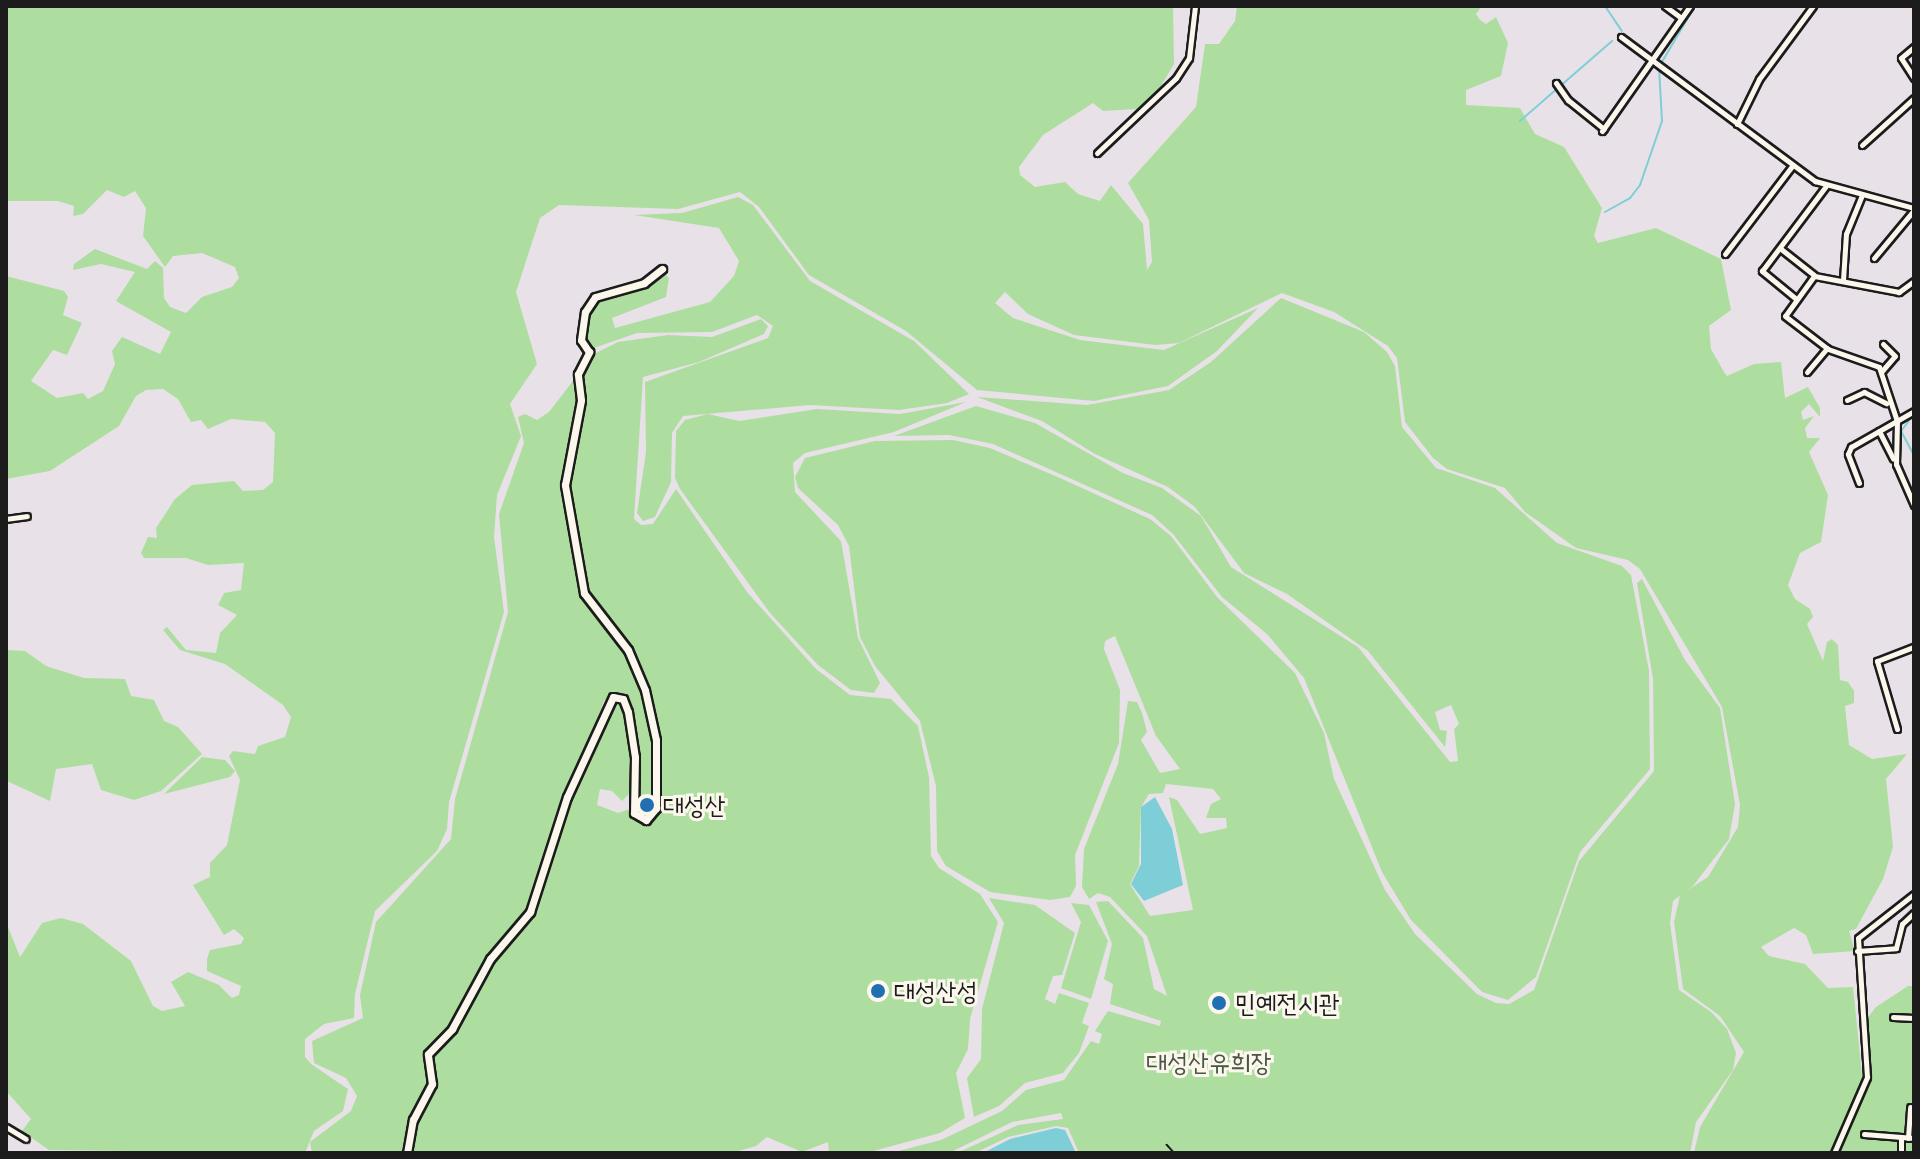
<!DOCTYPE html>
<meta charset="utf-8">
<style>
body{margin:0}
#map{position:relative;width:1920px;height:1159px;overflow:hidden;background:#e9e1e8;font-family:Delius,"Poor Story",sans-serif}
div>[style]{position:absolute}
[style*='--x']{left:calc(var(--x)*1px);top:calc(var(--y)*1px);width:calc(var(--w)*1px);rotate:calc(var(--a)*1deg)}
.green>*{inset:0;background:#adde9f}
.water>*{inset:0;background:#7dced6}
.stream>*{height:2px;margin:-1px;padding:0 1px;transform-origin:1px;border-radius:1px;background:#7dced6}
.roads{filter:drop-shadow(2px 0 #1c1c1c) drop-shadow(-2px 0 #1c1c1c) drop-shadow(0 2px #1c1c1c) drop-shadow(0 -2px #1c1c1c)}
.minor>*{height:5px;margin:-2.5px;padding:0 2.5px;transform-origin:2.5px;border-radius:2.5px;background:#fbf7ec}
.tertiary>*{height:7px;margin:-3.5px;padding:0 3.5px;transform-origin:3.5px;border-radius:3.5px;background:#fbf7ec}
.rail>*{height:2px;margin-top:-1px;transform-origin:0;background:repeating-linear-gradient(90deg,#1c1c1c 0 12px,transparent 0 18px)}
.dots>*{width:22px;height:22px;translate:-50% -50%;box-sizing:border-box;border:4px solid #fbf7ec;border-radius:50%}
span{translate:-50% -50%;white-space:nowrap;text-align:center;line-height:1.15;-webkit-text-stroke:6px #fbf7ec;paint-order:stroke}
.poi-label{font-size:26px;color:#1c1c1c}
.left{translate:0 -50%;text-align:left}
.park-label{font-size:26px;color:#485643}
.frame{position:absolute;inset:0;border:8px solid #1c1c1c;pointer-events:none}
</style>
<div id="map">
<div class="green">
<i style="clip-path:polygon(6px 6px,1173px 6px,1174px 64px,1156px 94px,1137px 109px,1103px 111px,1093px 103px,1043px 135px,1019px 167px,1020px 175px,1035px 187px,1065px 182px,1078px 194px,1100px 201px,1111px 185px,1143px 224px,1147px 270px,1152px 262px,1149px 220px,1128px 183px,1196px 107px,1205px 44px,1219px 44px,1235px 21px,1237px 6px,1482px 6px,1476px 14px,1480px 20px,1486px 24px,1496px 17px,1508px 43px,1501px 76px,1466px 90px,1466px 105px,1520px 108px,1535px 134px,1564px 147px,1602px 208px,1594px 236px,1598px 243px,1656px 228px,1721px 259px,1731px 310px,1709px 326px,1711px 349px,1724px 372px,1727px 376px,1754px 364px,1781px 362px,1785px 398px,1808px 387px,1820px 408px,1820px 417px,1809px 404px,1801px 412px,1803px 420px,1814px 416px,1805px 428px,1807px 438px,1820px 438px,1809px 452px,1828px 495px,1821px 542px,1800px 553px,1788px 585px,1795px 599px,1810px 609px,1813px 617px,1807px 624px,1823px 661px,1827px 642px,1832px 639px,1838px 645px,1840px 680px,1848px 682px,1854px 691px,1854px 703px,1845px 706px,1849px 745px,1872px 759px,1907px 754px,1886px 779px,1893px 847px,1883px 879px,1856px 929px,1849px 931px,1855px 951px,1813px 954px,1806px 935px,1794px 928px,1761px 947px,1769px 956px,1805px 964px,1828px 988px,1853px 987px,1863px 1085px,1833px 1153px,1694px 1153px,1700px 1127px,1744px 1052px,1720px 1016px,1683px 989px,1674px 922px,1680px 895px,1708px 877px,1738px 827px,1740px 805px,1722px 707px,1640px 569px,1628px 560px,1576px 548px,1525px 512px,1505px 488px,1447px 469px,1433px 458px,1405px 422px,1397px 358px,1388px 346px,1334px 312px,1282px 293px,1179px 343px,1155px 345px,1074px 335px,1028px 314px,1005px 292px,995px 303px,1013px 318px,1080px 340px,1164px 350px,1258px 308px,1217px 351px,1168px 386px,1094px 401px,977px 390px,906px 331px,809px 275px,759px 207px,740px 192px,678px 209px,559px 205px,540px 218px,516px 292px,537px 364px,510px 404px,521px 436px,497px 495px,494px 537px,504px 612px,449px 802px,447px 829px,437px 851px,375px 911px,355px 994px,354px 1018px,324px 1024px,305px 1039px,305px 1057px,311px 1064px,348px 1089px,343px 1111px,314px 1131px,305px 1153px,49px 1150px,22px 1131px,31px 1119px,6px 1091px,6px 922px,20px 957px,42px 923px,61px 918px,83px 924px,131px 961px,153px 1006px,162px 1011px,185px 1006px,171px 982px,188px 972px,219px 985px,232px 998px,239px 995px,241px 986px,207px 971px,207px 959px,210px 950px,241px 944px,244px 938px,234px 929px,224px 935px,193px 885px,210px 877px,210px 863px,227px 845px,240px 780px,229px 756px,233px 751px,255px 754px,258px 746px,285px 737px,291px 717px,283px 705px,225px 664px,180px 650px,163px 630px,167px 627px,186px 650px,216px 653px,220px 633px,237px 615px,218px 605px,224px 593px,241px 590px,244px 563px,208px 565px,186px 558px,144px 558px,141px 553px,148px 537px,157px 538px,156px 528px,175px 499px,192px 485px,234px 481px,243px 491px,263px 490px,273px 482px,275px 433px,265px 422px,231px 419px,208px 429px,201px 420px,191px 422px,178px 399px,163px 389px,146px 390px,136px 396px,119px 426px,50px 471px,6px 479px,6px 276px,64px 291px,68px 297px,63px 315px,82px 323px,67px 355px,53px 350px,31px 381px,57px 398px,83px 393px,88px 399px,103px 391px,115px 364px,112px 351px,122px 337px,160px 354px,171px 332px,116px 301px,135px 272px,101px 264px,73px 270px,74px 264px,95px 249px,147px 269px,155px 261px,163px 268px,164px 298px,170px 307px,186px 313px,202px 297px,232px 287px,239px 278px,235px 267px,202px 253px,173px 256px,165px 267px,143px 236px,146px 208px,135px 191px,124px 197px,107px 190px,83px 214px,73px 216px,74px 206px,58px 201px,6px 201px)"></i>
<i style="clip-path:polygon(738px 197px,753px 205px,810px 281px,914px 341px,969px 394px,947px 403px,899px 410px,810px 405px,683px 416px,672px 433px,671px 482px,655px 517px,643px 521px,637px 513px,646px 452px,645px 382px,768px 338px,773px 326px,757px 315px,712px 332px,637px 333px,591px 349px,584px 330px,590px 307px,663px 272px,669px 278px,666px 297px,612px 318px,615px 328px,710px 302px,734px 276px,739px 261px,719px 228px,634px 215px,682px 213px)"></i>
<i style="clip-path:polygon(1281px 298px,1364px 332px,1387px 352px,1395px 366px,1402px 427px,1436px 468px,1495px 488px,1557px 543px,1622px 566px,1631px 575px,1649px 671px,1650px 769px,1580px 852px,1536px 977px,1508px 1000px,1482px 992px,1411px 920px,1382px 872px,1304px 678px,1267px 634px,1222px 597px,1173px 534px,1152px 515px,993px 444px,949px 435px,894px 436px,976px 406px,1035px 423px,1123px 473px,1162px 488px,1201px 516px,1231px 567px,1358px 647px,1450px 762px,1458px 761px,1454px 729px,1459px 724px,1451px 705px,1435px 712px,1440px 730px,1447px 731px,1445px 747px,1368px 651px,1287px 594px,1244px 573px,1195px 507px,1168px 487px,1095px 454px,1042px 421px,977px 397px,1087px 405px,1169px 390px,1211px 362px)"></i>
<i style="clip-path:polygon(761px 319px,768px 326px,764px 334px,699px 362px,643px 377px,634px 519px,641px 525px,653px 524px,676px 489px,747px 592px,816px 669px,850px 695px,891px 699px,918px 726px,929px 777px,931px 856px,939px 868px,980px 894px,998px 922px,970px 1019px,968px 1049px,956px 1073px,965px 1118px,940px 1133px,866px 1153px,829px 1153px,828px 1142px,802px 1152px,767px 1137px,756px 1146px,731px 1153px,410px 1153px,416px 1121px,435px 1083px,432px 1056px,449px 1040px,487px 968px,528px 922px,567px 804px,606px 708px,615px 700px,625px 713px,632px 756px,629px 794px,622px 801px,612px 791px,600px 789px,597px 805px,618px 813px,630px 809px,645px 825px,655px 818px,660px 797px,647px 689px,638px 663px,586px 588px,568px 488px,584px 404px,583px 369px,594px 354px,618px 342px,668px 335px,712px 337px)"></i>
<i style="clip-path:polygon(576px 377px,579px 393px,564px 507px,587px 603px,625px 650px,643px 692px,655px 740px,653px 812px,645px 818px,636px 810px,638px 790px,626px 701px,614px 693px,604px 701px,525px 916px,480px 969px,450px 1027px,426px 1053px,427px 1090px,404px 1153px,312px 1153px,310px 1142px,351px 1111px,357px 1096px,346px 1078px,314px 1063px,312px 1041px,363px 1018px,360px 995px,376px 922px,451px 839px,455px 799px,508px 612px,499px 514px,524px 443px,518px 417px,525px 414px,537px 420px,549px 412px)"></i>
<i style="clip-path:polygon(966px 402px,894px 432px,805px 453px,793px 463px,795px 492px,841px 541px,858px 638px,880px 683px,874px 693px,851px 690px,818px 665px,770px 613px,680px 489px,675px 478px,676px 431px,685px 420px,708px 414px,739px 421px,817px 409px,900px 414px)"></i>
<i style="clip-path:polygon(evenodd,953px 440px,990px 448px,1060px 478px,1150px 519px,1171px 536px,1217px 597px,1295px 673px,1324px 733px,1334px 779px,1385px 890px,1415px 934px,1477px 994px,1496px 1003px,1509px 1004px,1534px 990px,1579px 861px,1654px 771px,1653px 679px,1637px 583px,1642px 579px,1685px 660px,1720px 708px,1735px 804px,1729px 839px,1693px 886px,1673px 901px,1670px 923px,1679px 990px,1711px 1012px,1727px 1029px,1736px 1053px,1733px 1070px,1696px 1122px,1690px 1153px,1079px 1153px,1068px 1128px,1056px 1126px,1008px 1137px,975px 1153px,957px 1153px,1018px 1125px,1063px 1119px,1061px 1113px,1012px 1122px,949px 1153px,891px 1153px,941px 1140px,1002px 1111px,1026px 1090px,1064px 1080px,1091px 1041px,1099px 1044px,1102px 1034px,1095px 1031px,1108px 1011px,1160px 1026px,1161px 1021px,1110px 1004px,1113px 984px,1104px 979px,1112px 944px,1096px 902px,1108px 901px,1143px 938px,1154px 989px,1167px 996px,1147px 936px,1110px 897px,1098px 893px,1089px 899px,1082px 887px,1084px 849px,1118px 764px,1128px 701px,1137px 702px,1142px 713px,1147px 732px,1141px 740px,1160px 773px,1180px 769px,1156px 736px,1115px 636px,1105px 641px,1104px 649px,1120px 690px,1119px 743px,1075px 855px,1076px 886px,1070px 897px,1050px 900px,990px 892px,946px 866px,937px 851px,936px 786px,920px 721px,875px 666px,860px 637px,849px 546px,838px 525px,798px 488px,795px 477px,805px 458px,875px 441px,953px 440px,1166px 784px,1213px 789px,1221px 799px,1211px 804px,1206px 818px,1226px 818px,1227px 828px,1200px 834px,1177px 800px,1169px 797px,1193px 910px,1150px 916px,1130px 884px,1139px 866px,1141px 807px,1149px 794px,1163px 793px,1166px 784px)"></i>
<i style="clip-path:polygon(6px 650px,25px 651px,46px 666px,84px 678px,125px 679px,131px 696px,154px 700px,164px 721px,178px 727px,202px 754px,161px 791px,134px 800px,101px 790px,92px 764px,56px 769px,50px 801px,7px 781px)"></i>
<i style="clip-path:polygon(202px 757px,225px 760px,235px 771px,230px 777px,164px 794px)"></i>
<i style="clip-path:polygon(989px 898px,1035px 905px,1075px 933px,1062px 975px,1053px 976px,1045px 999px,1055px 1004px,1059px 993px,1089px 1003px,1082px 1023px,1089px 1026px,1079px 1053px,1063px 1073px,1025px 1083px,999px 1106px,974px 1117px,967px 1078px,981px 1059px,982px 1009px,1004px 923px)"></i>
<i style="clip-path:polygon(1071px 903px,1089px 905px,1108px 941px,1091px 999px,1061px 988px,1081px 922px)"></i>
<i style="clip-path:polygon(1908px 986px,1914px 986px,1914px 1153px,1836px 1153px,1868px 1079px,1866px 1020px,1876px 1007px)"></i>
</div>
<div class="water">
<i style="clip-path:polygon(1155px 797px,1172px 829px,1183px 885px,1144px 901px,1131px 884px,1141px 864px,1141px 807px)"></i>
<i style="clip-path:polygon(1056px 1128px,1065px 1130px,1076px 1153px,983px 1153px,1010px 1139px)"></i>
</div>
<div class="stream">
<i style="--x:1605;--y:6;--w:30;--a:56"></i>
<i style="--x:1520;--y:121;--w:122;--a:-41"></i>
<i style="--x:1605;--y:212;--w:29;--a:-29"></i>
<i style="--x:1630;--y:198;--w:16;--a:-52"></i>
<i style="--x:1640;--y:185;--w:68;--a:-71"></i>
<i style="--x:1662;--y:121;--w:54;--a:-93.2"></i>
<i style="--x:1659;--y:67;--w:71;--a:-59.5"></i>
<i style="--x:1914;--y:414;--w:21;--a:127"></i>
<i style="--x:1901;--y:431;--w:27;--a:62"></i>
</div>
<div class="roads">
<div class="minor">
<i style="--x:1665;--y:6;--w:19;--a:36"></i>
<i style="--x:1621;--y:37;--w:242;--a:36.6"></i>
<i style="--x:1815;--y:181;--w:103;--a:15.3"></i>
<i style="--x:1914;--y:47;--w:17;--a:140"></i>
<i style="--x:1901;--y:58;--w:24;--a:57"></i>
<i style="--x:1556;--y:83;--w:21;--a:55"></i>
<i style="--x:1568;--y:100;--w:46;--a:38.9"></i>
<i style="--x:1737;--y:124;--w:50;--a:-63.9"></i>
<i style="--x:1759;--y:79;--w:91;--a:-53.5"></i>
<i style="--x:1602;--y:131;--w:153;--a:-54.9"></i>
<i style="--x:1862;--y:145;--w:70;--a:-42.1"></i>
<i style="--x:1097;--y:153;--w:109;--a:-43.5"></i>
<i style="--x:1176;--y:78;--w:24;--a:-57"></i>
<i style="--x:1189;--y:58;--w:52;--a:-83.4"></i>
<i style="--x:1781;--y:249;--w:42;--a:38.2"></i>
<i style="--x:1725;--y:254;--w:111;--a:-52.7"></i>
<i style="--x:1874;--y:258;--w:62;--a:-50.2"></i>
<i style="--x:1843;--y:280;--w:46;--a:-86.3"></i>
<i style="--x:1846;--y:234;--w:42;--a:-67.7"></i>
<i style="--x:1914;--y:281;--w:19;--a:144"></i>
<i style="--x:1899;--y:292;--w:86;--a:-169.3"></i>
<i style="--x:1814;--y:276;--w:49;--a:125.9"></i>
<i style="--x:1785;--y:316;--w:54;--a:37.5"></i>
<i style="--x:1828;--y:349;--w:54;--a:19.4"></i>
<i style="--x:1879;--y:367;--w:57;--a:71.6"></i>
<i style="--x:1897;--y:421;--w:43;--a:91.3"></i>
<i style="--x:1896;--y:464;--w:45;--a:66.3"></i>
<i style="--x:1795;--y:298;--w:43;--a:-140.7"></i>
<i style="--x:1762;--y:271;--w:106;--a:-53"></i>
<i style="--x:1807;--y:372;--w:31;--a:-50"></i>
<i style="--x:1881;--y:372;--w:21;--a:-49"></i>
<i style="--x:1895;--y:356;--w:17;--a:-135"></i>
<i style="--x:1847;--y:400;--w:19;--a:-25"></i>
<i style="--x:1864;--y:392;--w:25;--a:27"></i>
<i style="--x:1879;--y:431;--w:31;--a:63"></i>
<i style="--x:1859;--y:483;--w:31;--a:-111"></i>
<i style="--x:1848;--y:454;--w:8;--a:-67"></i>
<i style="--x:1851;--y:447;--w:73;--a:-29.7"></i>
<i style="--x:6;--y:519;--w:21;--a:-8"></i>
<i style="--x:1897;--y:729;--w:71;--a:-106.4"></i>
<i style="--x:1877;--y:661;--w:40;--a:-21"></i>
<i style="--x:1857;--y:951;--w:39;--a:-4"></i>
<i style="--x:1896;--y:948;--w:25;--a:-76"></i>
<i style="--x:1902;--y:924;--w:16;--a:-43"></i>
<i style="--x:1893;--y:1017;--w:21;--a:3"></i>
<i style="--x:6;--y:1127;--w:23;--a:31"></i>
<i style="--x:1864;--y:1134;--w:50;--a:4.6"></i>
<i style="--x:1908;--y:1138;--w:31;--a:-86"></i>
<i style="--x:1834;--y:1153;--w:83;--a:-66.5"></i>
<i style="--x:1867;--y:1077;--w:139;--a:-93.7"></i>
<i style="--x:1858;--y:938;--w:71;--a:-38.2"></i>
<i style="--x:1901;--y:1153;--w:15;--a:-90"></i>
</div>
<div class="tertiary">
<i style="--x:407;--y:1153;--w:34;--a:-80"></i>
<i style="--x:413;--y:1120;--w:41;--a:-62.2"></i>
<i style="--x:432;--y:1084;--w:30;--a:-98"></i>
<i style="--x:428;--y:1054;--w:35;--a:-46"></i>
<i style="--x:452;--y:1029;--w:80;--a:-61.5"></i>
<i style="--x:490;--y:959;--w:62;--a:-49.6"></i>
<i style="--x:530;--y:912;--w:121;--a:-72.2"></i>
<i style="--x:567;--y:797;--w:110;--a:-65.3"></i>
<i style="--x:613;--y:697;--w:10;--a:11"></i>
<i style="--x:623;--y:699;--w:14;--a:69"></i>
<i style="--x:628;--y:712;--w:46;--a:81.2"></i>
<i style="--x:635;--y:757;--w:56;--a:91"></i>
<i style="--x:634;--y:813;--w:14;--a:30"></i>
<i style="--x:646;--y:820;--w:16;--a:-50"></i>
<i style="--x:656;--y:808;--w:68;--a:-90"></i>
<i style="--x:656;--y:740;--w:51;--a:-102.4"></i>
<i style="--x:645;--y:690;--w:43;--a:-113"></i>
<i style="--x:628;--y:650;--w:72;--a:-127.7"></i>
<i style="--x:584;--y:593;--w:110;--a:-100"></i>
<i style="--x:565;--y:485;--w:86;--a:-79.3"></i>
<i style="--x:581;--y:400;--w:26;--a:-97"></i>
<i style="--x:578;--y:374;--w:25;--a:-63"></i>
<i style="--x:589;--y:352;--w:14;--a:-124"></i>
<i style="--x:581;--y:340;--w:28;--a:-82"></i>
<i style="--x:585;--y:312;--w:18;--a:-56"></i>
<i style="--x:595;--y:297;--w:51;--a:-15.9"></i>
<i style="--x:644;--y:283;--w:23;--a:-38"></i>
</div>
</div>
<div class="rail">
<i style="--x:1166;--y:1144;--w:12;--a:48"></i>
</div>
<div class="dots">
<i style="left:647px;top:805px;background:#1f6fb2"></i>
<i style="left:878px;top:991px;background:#1f6fb2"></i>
<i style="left:1219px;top:1003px;background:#1f6fb2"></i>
</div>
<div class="poi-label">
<span class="left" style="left:663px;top:805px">대성산</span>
<span class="left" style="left:894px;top:991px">대성산성</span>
<span class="left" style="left:1235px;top:1003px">민예전시관</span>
</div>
<div class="park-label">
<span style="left:1209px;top:1062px">대성산유희장</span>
</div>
<div class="frame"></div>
</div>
